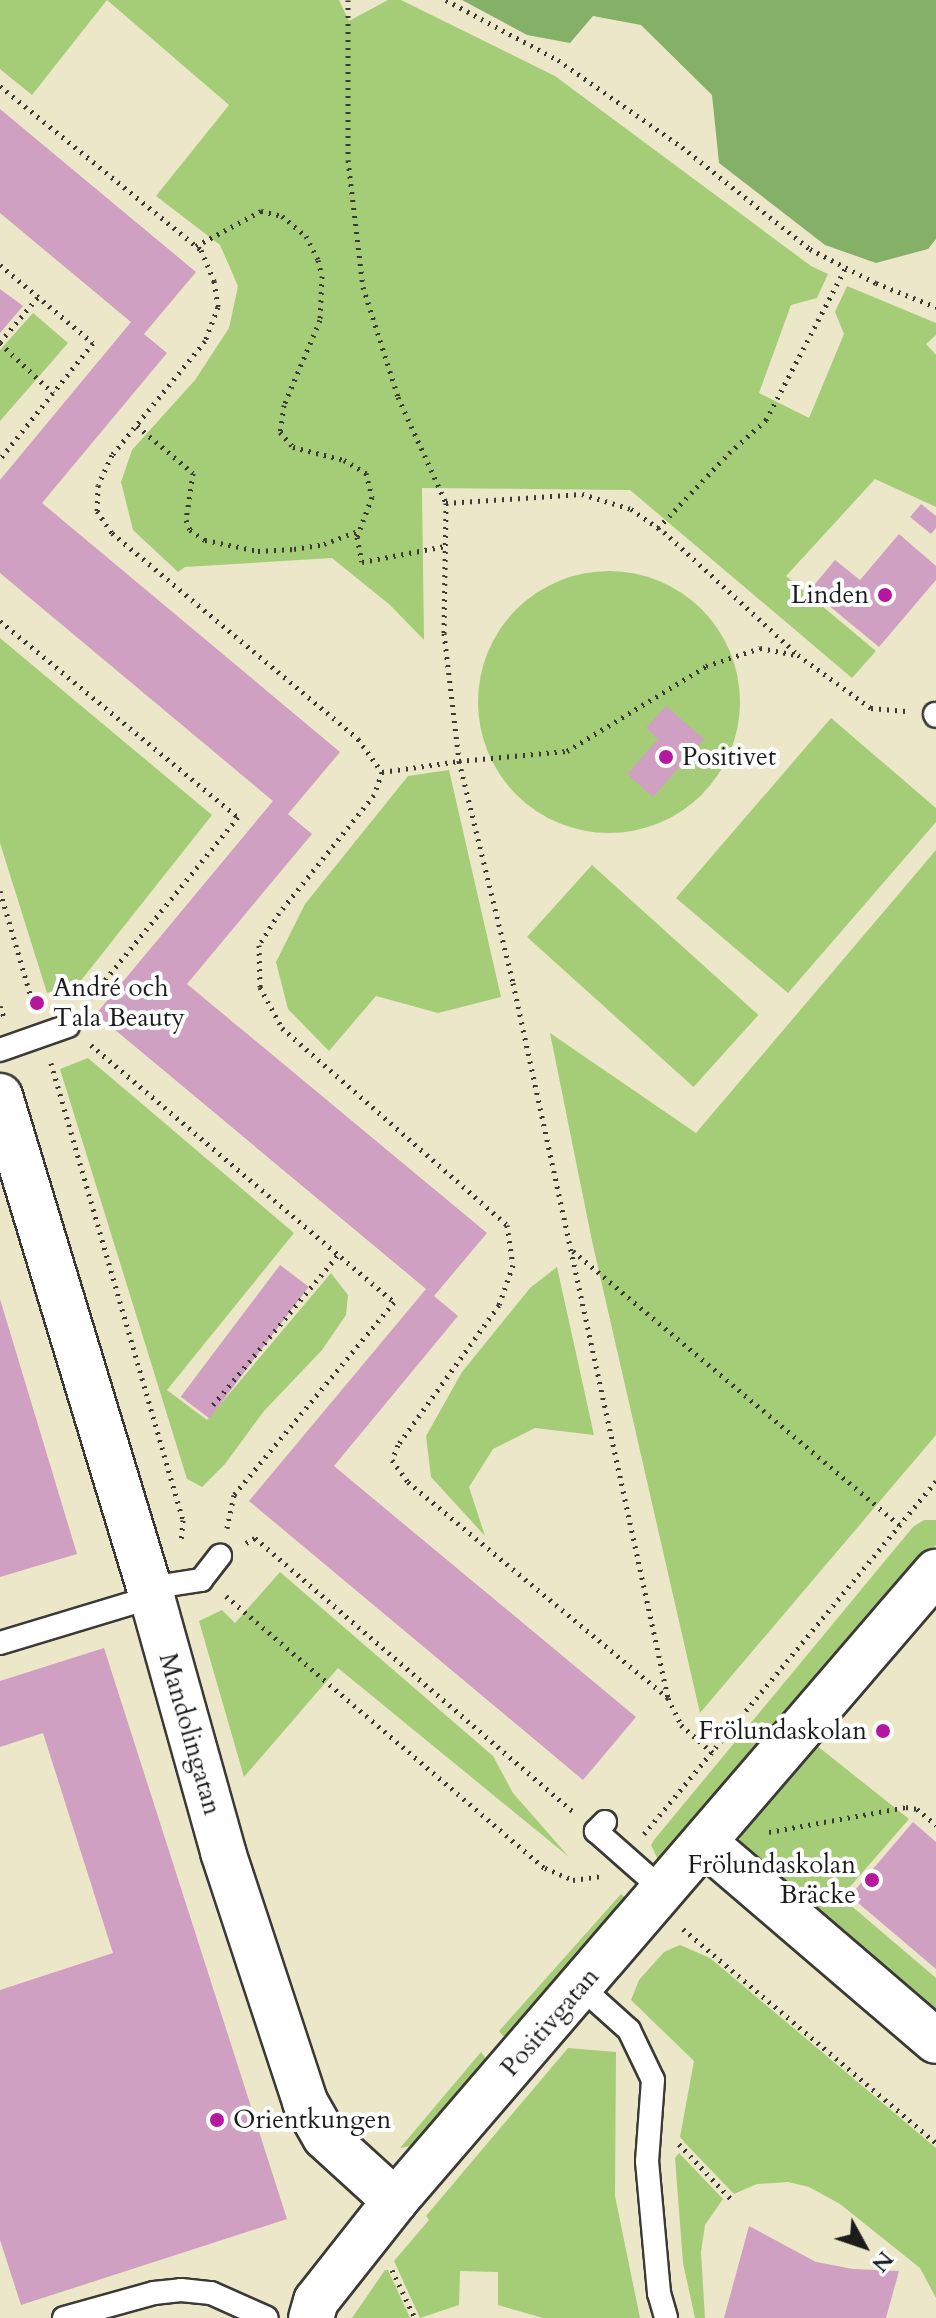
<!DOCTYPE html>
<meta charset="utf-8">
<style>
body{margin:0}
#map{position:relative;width:936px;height:2318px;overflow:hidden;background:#ede7ca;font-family:Cardo,serif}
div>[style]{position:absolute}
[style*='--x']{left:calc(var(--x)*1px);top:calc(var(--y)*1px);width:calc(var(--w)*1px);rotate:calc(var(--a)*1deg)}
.green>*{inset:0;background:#a5cc77;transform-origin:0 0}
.round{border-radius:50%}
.forest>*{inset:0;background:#84b068}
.building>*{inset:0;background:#cfa0c1;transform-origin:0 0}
.path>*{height:5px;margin-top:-2.5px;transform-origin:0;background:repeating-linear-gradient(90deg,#3b3a36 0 2px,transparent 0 8px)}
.roads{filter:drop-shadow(2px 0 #3b3a36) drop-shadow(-2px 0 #3b3a36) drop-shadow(0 2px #3b3a36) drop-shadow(0 -2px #3b3a36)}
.service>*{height:22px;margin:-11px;padding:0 11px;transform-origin:11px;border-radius:11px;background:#fff}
.minor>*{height:44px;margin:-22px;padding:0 22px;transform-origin:22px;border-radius:22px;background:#fff}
.dots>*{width:22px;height:22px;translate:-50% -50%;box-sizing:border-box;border:4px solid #fff;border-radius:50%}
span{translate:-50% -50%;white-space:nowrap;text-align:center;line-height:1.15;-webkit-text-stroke:8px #fff;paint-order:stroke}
.poi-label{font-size:26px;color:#1c1c1c}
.right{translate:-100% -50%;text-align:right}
.left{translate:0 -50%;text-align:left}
.street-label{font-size:26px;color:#1c1c1c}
.north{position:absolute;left:824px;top:2206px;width:80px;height:80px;-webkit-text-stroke:6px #fff;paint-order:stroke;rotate:130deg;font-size:22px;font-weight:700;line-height:32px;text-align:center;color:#1c1c1c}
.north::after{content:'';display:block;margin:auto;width:28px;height:36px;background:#1c1c1c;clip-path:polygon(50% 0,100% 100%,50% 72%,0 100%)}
</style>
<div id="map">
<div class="green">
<i style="clip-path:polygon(0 0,339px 0,349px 21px,388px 0,401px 0,555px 76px,811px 266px,828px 274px,817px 298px,791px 305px,759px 393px,809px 418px,844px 334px,835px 312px,847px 286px,936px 323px,936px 335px,926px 344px,936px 355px,936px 507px,875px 479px,786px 576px,876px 651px,852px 678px,630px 490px,422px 488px,424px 640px,390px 605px,332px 558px,185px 567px,178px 572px,133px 530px,121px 482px,132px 450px,195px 380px,229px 328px,238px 286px,220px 245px,156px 196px,229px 105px,107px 0,32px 95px,0 69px)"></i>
<i style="clip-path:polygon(33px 313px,68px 343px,0 421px,0 350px)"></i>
<i class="round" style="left:478px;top:571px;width:262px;height:262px"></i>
<i style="clip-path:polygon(0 638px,212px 815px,79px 983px,47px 993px,0 843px)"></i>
<i style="clip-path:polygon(831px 718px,936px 808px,936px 822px,788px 993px,676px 898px)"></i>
<i style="clip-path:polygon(449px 770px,501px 997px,438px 1013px,376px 996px,329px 1051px,288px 1009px,276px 962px,305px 904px,408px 776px)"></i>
<i style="clip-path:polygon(936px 850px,936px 1435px,700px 1713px,592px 1241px,550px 1033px,696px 1133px)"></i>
<i style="left:592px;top:865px;width:224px;height:97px;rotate:42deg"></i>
<i style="clip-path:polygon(88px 1058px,294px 1233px,167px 1390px,207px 1420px,331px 1273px,348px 1295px,346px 1315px,322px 1350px,264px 1411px,225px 1464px,202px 1487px,187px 1479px,60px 1069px)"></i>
<i style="clip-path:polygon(557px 1267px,594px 1435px,535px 1428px,493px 1449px,469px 1487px,485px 1536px,431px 1477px,426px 1436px,462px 1372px,530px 1288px)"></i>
<i style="clip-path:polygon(924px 1520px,936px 1520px,936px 1545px,809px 1695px,659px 1862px,651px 1845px,654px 1840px,913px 1527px)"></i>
<i style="clip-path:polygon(280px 1572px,493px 1756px,513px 1793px,569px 1857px,338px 1668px,244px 1777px,199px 1621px,222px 1610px,235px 1623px)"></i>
<i style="clip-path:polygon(811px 1741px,909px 1819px,841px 1897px,936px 1978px,936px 2027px,738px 1857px,742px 1826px)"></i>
<i style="clip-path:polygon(621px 1894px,629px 1901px,510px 2036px,503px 2036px,499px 2031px)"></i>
<i style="clip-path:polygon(680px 1945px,710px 1958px,936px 2148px,936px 2298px,920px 2268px,840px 2204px,809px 2187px,788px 2182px,757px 2184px,734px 2194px,684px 2142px,680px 2137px,694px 2061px,631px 2000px,639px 1980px,664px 1952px)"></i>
<i style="clip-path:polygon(568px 2048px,616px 2052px,615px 2196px,640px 2318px,543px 2318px,498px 2305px,498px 2272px,460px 2271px,459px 2305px,420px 2318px,394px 2261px,429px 2220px,426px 2216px)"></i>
<i style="clip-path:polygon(481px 2052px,487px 2060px,486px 2069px,417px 2145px,400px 2148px)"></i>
<i style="clip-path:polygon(679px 2153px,723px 2199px,705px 2225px,701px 2252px,705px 2318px,695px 2318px,683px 2263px,675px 2158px)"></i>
<i style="clip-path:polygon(385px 2270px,388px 2270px,410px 2318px,352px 2318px)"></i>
</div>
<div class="forest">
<i style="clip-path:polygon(462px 0,936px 0,936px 239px,928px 249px,876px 263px,825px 245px,719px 163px,712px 95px,641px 25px,593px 16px,570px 43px,527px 35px)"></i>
</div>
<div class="building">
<i style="clip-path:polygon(0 109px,196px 272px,144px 334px,167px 353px,42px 503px,340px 752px,288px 814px,312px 834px,187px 984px,487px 1233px,434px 1296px,458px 1316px,334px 1466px,636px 1717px,583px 1780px,249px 1501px,426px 1289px,96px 1014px,273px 801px,0 573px,0 480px,131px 322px,0 213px)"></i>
<i style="clip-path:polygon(0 289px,23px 306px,0 333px)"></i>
<i style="clip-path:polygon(921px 504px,936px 516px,936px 528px,931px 534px,910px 517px)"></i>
<i style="clip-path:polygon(899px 534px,936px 566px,936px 580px,879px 647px,810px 590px,835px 560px,860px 580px)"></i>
<i style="clip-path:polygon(666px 706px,704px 739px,653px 797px,627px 774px,658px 739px,646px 728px)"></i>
<i style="left:280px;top:1265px;width:36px;height:165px;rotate:37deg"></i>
<i style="clip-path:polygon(0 1299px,77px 1554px,0 1577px)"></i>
<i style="clip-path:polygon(104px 1648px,287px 2219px,21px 2305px,0 2240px,0 1990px,113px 1953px,43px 1733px,0 1747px,0 1681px)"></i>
<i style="clip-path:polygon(913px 1822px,936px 1842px,936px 1969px,850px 1896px)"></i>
<i style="clip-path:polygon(749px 2226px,816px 2262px,853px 2269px,899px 2271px,886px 2318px,724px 2318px)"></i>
</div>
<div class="path">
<i style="--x:348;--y:0;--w:160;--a:90"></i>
<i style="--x:348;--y:160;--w:128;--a:83.3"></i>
<i style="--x:363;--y:287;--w:115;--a:72.3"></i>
<i style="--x:398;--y:397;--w:116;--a:65.6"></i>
<i style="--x:446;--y:503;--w:136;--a:-3.8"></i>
<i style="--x:582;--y:494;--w:51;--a:17"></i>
<i style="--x:631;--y:509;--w:40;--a:34.9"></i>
<i style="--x:664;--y:532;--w:182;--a:42.5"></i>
<i style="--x:798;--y:655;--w:90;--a:36"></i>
<i style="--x:871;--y:708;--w:35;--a:5"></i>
<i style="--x:446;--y:0;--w:127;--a:28.2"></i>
<i style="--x:558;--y:60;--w:151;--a:35.1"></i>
<i style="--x:682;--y:147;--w:164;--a:38.6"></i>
<i style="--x:810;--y:249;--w:74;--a:27.3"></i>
<i style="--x:876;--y:283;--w:65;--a:21.8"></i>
<i style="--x:0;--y:86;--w:259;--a:39.2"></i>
<i style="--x:201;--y:250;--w:34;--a:67"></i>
<i style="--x:214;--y:281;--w:26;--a:81"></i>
<i style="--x:218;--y:307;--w:36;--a:111"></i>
<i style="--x:205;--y:341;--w:147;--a:129.2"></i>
<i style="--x:112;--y:455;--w:33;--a:115"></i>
<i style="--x:98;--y:485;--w:26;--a:92"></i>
<i style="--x:97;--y:511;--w:27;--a:56"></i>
<i style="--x:112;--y:533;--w:321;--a:39.9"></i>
<i style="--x:358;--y:739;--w:41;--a:54"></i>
<i style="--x:382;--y:772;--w:24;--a:109"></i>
<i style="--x:374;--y:795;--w:151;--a:128.8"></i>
<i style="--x:279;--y:913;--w:38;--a:122"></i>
<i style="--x:259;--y:945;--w:42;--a:88.6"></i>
<i style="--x:260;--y:987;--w:47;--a:61.8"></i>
<i style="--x:282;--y:1028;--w:299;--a:41.2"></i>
<i style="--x:507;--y:1225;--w:40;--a:81.5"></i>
<i style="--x:513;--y:1265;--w:42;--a:109.3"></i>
<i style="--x:499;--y:1305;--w:173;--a:125.8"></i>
<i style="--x:398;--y:1445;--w:16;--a:112"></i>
<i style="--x:392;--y:1460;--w:27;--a:54"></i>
<i style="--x:408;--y:1482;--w:338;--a:39.7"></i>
<i style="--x:196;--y:246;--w:74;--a:-28.3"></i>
<i style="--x:261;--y:211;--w:22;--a:13"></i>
<i style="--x:282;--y:216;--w:31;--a:40"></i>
<i style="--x:306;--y:236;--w:27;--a:63"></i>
<i style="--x:318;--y:260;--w:16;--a:76"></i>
<i style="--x:322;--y:276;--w:44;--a:92.6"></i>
<i style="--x:320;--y:320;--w:92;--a:113"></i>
<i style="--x:284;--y:405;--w:27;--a:98"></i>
<i style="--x:280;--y:432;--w:20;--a:49"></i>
<i style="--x:293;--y:447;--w:53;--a:14.3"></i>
<i style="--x:344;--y:460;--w:26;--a:31"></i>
<i style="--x:366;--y:473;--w:25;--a:76"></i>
<i style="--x:372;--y:497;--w:43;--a:110.6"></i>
<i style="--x:357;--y:537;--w:25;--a:79"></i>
<i style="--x:362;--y:562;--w:85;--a:-10.9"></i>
<i style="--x:0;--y:265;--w:121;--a:40"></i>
<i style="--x:93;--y:343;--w:149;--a:128.7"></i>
<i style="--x:0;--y:342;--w:59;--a:-49.8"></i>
<i style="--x:0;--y:343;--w:73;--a:43.3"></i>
<i style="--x:137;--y:426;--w:73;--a:40"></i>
<i style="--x:193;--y:473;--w:48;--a:98.5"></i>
<i style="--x:186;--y:520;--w:11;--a:68"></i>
<i style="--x:190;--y:530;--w:18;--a:34"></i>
<i style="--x:205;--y:540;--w:54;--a:11.7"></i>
<i style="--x:258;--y:551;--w:36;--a:-3"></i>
<i style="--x:294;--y:549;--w:30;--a:-9"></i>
<i style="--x:324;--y:544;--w:39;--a:-21"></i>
<i style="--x:446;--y:503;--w:130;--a:90.9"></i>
<i style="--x:444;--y:633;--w:129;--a:83.3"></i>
<i style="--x:459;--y:761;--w:228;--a:76.3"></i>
<i style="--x:513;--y:983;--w:732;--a:77.77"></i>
<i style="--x:668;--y:1698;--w:30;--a:64"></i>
<i style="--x:681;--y:1725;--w:43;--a:41.2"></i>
<i style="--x:658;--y:528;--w:103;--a:-46.6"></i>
<i style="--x:729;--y:453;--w:50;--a:-41.7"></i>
<i style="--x:766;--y:420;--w:173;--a:-62.4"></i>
<i style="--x:0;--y:621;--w:308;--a:39.5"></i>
<i style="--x:238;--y:817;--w:237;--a:129.2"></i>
<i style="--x:382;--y:772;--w:78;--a:-8.1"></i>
<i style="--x:459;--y:761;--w:108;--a:-5.3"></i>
<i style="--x:567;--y:751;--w:163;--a:-31.4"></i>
<i style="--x:706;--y:666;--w:57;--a:-18.4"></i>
<i style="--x:760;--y:648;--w:38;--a:11"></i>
<i style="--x:0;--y:891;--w:121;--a:73.7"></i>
<i style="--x:0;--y:1006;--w:12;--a:70"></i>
<i style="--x:91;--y:1045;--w:397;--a:40.3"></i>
<i style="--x:394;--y:1302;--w:251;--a:129.7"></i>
<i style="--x:234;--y:1495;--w:34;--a:102"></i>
<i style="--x:51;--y:1063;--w:476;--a:73.9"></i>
<i style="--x:183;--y:1520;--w:22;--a:95"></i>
<i style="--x:573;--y:1251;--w:426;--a:40"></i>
<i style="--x:213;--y:1405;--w:197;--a:-50.2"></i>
<i style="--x:246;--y:1543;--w:10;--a:-29"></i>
<i style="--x:255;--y:1538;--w:420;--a:40.7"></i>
<i style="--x:226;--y:1596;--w:419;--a:40.5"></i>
<i style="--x:545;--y:1868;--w:30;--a:23"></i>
<i style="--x:573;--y:1880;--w:28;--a:-8"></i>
<i style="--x:769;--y:1832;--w:139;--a:-10.3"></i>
<i style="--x:906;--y:1807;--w:11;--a:10"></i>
<i style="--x:917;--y:1809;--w:25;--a:40"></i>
<i style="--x:644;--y:1834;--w:458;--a:-50.4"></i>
<i style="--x:683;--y:1929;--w:331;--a:40.2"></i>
<i style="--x:679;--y:2144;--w:76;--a:46.6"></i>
<i style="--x:392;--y:2270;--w:53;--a:64.4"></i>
</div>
<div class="roads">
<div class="service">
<i style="--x:935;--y:714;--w:2;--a:63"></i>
<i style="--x:0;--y:1050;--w:72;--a:-19.4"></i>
<i style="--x:149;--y:1588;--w:53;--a:-8.7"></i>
<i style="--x:201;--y:1580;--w:31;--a:-52"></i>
<i style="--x:0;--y:1643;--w:159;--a:-16.8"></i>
<i style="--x:605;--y:1822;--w:13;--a:135"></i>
<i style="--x:596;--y:1831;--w:91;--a:41.4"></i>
<i style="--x:580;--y:1986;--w:66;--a:41.9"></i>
<i style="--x:629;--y:2030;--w:55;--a:64.4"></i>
<i style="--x:653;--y:2080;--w:81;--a:94.2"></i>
<i style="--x:647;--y:2161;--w:133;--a:84.8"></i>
<i style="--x:659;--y:2293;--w:26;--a:74"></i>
<i style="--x:64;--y:2318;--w:93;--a:-15.5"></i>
<i style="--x:154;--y:2293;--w:27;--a:-6"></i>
<i style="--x:181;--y:2290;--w:30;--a:6"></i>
<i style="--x:211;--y:2293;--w:61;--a:24.1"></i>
</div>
<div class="minor">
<i style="--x:0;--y:1096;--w:524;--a:73.12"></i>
<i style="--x:152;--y:1597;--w:265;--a:74.4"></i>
<i style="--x:223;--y:1852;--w:263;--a:71.8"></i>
<i style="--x:305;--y:2102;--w:40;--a:60.3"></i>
<i style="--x:325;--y:2137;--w:95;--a:42.4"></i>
<i style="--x:395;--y:2201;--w:127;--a:128.3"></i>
<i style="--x:316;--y:2301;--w:18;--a:106"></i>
<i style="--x:705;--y:1843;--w:304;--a:40.6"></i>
<i style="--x:395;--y:2201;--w:830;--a:-49.3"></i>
</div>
</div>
<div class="dots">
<i style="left:885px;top:595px;background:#b5179e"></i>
<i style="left:666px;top:757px;background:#b5179e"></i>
<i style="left:37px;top:1003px;background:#b5179e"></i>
<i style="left:883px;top:1731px;background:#b5179e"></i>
<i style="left:872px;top:1880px;background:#b5179e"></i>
<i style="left:217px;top:2120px;background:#b5179e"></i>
</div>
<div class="poi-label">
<span class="right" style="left:869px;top:595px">Linden</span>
<span class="left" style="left:682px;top:757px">Positivet</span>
<span class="left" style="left:53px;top:1003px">André och<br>Tala Beauty</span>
<span class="right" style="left:867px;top:1731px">Frölundaskolan</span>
<span class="right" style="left:856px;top:1880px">Frölundaskolan<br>Bräcke</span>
<span class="left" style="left:233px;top:2120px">Orientkungen</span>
</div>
<div class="street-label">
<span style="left:190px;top:1734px;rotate:74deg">Mandolingatan</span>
<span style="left:550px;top:2022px;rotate:-49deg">Positivgatan</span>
</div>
<div class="north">N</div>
</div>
